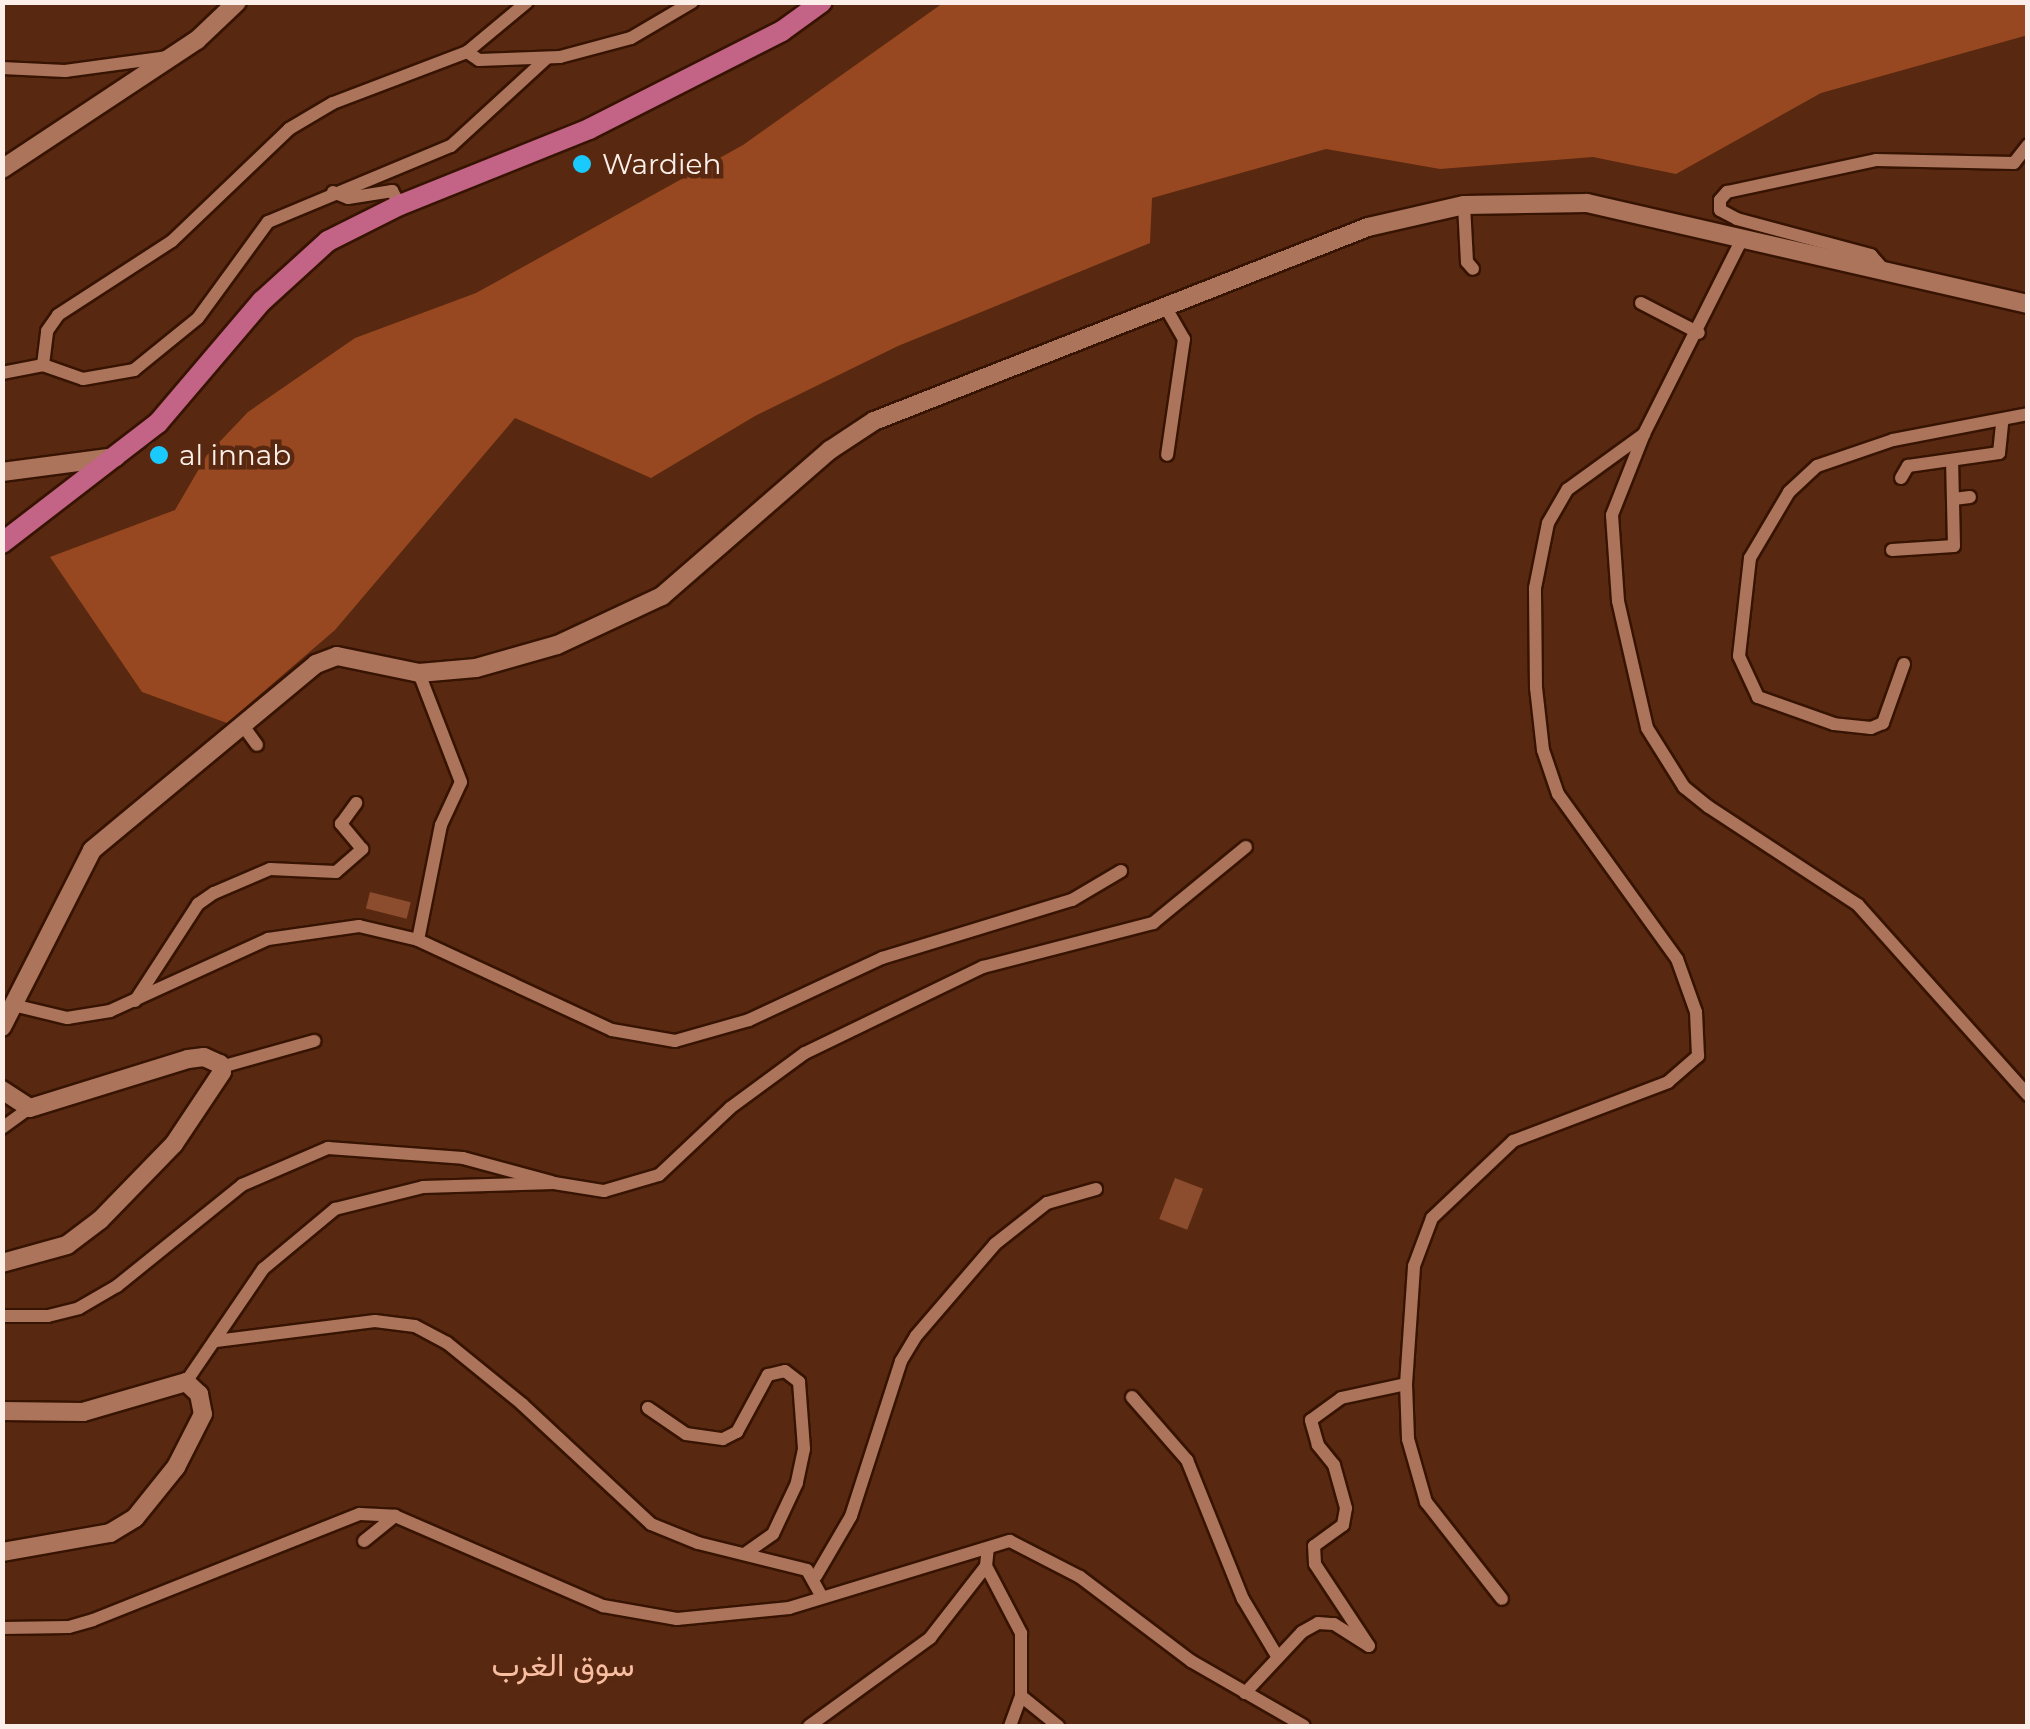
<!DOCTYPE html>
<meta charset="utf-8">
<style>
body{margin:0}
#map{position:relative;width:2030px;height:1729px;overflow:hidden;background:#582810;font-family:Montserrat,Vazirmatn,sans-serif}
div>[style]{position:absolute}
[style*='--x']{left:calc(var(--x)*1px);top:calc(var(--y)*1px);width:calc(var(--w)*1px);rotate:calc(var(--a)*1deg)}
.green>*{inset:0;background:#8c4c2e;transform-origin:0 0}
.forest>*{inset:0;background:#974820}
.roads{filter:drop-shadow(2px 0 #371302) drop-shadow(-2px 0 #371302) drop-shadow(0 2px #371302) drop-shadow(0 -2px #371302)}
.street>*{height:12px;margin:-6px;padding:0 6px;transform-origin:6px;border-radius:6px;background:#ab745b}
.secondary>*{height:18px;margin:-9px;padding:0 9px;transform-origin:9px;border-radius:9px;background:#ab745b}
.primary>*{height:20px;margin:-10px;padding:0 10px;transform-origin:10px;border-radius:10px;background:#c36487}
.dots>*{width:28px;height:28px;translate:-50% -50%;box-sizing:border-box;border:5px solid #582810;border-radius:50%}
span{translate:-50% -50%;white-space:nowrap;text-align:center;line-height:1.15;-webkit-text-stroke:9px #582810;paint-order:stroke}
.poi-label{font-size:28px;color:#fcefe9}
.left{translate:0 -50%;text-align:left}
.quarter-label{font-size:32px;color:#f9bda2}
.frame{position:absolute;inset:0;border:5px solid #fcefe9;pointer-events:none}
</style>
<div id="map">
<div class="green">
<i style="left:370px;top:892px;width:42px;height:17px;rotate:14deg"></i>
<i style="left:1175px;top:1178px;width:30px;height:44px;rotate:21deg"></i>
</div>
<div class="forest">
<i style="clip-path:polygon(943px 3px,2027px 2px,2028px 35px,1821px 93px,1676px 174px,1593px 157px,1440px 169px,1326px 149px,1152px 198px,1150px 243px,898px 346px,755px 416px,651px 478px,515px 418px,335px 630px,227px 723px,142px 692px,50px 557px,175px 510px,207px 455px,248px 412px,355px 338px,476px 293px,743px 145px)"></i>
</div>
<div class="roads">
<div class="street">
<i style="--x:467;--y:52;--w:14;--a:34"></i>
<i style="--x:479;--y:60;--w:81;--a:-2.1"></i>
<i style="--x:560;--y:57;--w:73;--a:-15"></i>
<i style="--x:631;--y:38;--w:71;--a:-30.5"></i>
<i style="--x:2;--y:68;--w:63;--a:2.7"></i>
<i style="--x:65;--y:71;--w:104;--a:-7.7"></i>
<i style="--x:333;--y:192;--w:16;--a:22"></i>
<i style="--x:348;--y:198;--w:45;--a:-9"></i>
<i style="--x:392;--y:191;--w:16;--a:60"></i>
<i style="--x:1464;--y:205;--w:57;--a:87"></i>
<i style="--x:1467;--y:262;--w:9;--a:49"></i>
<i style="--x:1743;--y:237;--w:220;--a:116.7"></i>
<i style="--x:1644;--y:434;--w:87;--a:111.6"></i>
<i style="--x:1612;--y:515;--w:86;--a:86"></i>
<i style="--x:1618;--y:601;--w:130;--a:77.1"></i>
<i style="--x:1647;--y:728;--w:70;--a:57.9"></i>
<i style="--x:1684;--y:787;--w:32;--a:39"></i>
<i style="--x:1709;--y:807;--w:178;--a:33.3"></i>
<i style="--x:1858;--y:905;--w:255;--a:48.2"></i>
<i style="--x:1883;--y:269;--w:18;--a:-131"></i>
<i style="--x:1871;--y:255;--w:139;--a:-165"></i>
<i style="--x:1737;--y:219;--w:19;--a:-152"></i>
<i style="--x:1720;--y:210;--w:10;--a:-90"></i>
<i style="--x:1720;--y:200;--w:11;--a:-49"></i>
<i style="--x:1727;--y:192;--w:152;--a:-12.1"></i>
<i style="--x:1876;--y:160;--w:138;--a:1.2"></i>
<i style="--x:2014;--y:163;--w:23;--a:-52"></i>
<i style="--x:1641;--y:303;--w:65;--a:27.3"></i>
<i style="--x:1166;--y:308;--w:36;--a:60"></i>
<i style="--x:1184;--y:339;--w:117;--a:98.3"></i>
<i style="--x:43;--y:365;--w:34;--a:-83"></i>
<i style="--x:47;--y:331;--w:19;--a:-55"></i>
<i style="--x:58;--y:315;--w:136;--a:-33"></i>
<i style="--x:172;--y:241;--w:162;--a:-43.7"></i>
<i style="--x:289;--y:129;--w:51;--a:-30.6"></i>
<i style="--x:333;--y:103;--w:143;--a:-20.8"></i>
<i style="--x:467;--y:52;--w:78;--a:-39.8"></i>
<i style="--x:2;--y:373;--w:42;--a:-11"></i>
<i style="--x:43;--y:365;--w:42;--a:19.3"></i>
<i style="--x:83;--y:379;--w:52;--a:-10"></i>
<i style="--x:134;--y:370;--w:82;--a:-39.1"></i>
<i style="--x:198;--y:318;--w:119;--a:-53.9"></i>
<i style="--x:268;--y:222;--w:198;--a:-22.6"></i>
<i style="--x:451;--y:146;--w:127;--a:-42.5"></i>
<i style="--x:1901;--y:478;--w:14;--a:-60"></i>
<i style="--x:1908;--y:466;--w:92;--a:-8.1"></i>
<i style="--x:1999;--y:453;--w:31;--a:-84"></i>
<i style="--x:1954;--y:499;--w:16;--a:-7"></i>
<i style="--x:1892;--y:550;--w:62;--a:-3.7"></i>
<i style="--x:1954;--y:546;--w:86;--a:-91.3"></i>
<i style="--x:1904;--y:664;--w:63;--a:109.6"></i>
<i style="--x:1883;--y:723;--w:13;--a:157"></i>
<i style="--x:1871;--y:728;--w:37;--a:-174"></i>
<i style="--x:1834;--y:724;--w:81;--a:-160.4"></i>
<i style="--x:1758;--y:697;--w:45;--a:-114.9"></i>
<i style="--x:1739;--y:656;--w:99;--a:-83.6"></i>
<i style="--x:1750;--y:558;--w:77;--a:-59.4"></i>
<i style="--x:1789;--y:492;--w:38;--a:-43"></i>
<i style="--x:1817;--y:466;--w:80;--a:-18.9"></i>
<i style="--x:1893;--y:440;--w:137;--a:-10.9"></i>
<i style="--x:244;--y:727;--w:22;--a:54"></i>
<i style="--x:418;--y:940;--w:117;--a:-78.7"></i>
<i style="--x:441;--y:825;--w:47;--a:-65.1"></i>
<i style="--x:461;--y:782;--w:117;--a:-111.1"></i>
<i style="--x:135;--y:1001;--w:116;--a:-57"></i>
<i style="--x:198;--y:904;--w:19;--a:-35"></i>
<i style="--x:214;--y:893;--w:61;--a:-23.2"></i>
<i style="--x:270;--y:869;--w:66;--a:2.6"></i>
<i style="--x:336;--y:872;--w:35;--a:-41"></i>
<i style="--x:362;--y:849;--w:33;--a:-130"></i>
<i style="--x:341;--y:824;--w:26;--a:-54"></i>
<i style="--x:13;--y:1005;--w:56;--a:13.5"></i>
<i style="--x:67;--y:1018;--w:44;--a:-9.2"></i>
<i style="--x:110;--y:1011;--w:174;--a:-24.5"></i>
<i style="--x:268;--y:939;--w:92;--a:-8.1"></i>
<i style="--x:359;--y:926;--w:61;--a:13.3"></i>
<i style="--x:418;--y:940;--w:214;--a:24.9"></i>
<i style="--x:612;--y:1030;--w:64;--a:9.9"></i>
<i style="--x:675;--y:1041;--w:77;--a:-15.8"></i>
<i style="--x:749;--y:1020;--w:147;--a:-25"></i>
<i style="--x:882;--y:958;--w:199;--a:-17"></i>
<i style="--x:1072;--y:900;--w:57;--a:-30.6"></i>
<i style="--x:221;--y:1067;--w:97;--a:-15.6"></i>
<i style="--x:2;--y:1128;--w:34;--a:-36"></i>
<i style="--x:2;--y:1316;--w:46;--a:0"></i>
<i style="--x:48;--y:1316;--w:32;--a:-14"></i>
<i style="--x:79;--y:1308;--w:44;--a:-30.1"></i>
<i style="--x:117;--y:1286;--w:161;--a:-38.9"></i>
<i style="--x:242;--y:1185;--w:94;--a:-23.3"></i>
<i style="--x:328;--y:1148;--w:135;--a:4.2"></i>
<i style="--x:463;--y:1158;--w:92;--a:15.1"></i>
<i style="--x:216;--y:1341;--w:160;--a:-7.2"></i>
<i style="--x:375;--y:1321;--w:40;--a:7.1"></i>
<i style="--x:415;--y:1326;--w:36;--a:28"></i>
<i style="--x:447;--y:1343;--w:97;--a:39.1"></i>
<i style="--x:522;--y:1404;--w:176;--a:42.9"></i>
<i style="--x:651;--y:1524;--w:51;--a:22"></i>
<i style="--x:698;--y:1543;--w:112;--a:13.9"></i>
<i style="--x:807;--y:1570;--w:31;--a:61"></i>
<i style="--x:186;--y:1382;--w:137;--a:-55.7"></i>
<i style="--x:263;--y:1269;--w:94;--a:-39.8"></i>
<i style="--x:335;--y:1209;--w:91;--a:-14"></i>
<i style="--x:423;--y:1187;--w:131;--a:-1.7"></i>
<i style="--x:554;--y:1183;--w:51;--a:9.1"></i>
<i style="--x:604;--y:1191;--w:57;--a:-16.2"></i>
<i style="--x:659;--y:1175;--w:98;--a:-43.3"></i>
<i style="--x:730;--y:1108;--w:93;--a:-36.3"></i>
<i style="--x:805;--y:1053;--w:198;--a:-25.8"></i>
<i style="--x:983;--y:967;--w:176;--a:-14.5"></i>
<i style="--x:1153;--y:923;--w:120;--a:-39.3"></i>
<i style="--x:1406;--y:1384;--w:55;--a:87.9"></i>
<i style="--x:1408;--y:1439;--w:66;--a:74.1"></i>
<i style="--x:1426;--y:1502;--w:123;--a:51.9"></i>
<i style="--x:1132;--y:1397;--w:84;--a:48.9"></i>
<i style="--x:1187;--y:1460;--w:150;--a:68.1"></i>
<i style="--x:1243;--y:1599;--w:66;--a:59.2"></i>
<i style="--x:648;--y:1408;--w:46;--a:34.4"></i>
<i style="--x:686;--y:1434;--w:37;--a:8"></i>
<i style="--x:723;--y:1439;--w:16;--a:-27"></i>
<i style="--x:737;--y:1432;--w:65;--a:-61.5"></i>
<i style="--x:768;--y:1375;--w:17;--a:-13"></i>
<i style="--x:785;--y:1371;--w:18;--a:38"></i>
<i style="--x:799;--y:1382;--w:67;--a:85.7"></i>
<i style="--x:804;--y:1449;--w:35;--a:102"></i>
<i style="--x:797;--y:1483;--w:56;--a:115.2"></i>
<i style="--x:773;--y:1534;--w:32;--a:145"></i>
<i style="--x:364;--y:1541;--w:40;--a:-39"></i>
<i style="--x:986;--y:1566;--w:76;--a:62.4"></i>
<i style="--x:1021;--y:1633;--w:63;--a:90"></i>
<i style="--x:1021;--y:1696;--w:32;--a:110"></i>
<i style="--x:816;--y:1576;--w:69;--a:-59.7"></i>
<i style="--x:851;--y:1516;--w:163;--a:-72.1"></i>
<i style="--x:901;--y:1361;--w:29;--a:-59"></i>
<i style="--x:916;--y:1336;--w:121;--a:-49.3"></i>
<i style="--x:995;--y:1244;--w:66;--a:-38.3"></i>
<i style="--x:1047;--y:1203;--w:51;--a:-15.9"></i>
<i style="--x:2;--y:1628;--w:67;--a:-0.9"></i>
<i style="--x:69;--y:1627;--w:25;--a:-16"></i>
<i style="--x:93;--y:1620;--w:287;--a:-21.7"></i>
<i style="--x:360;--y:1514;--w:35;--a:3"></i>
<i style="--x:395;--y:1516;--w:227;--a:23.4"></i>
<i style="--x:603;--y:1606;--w:75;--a:10"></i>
<i style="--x:677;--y:1619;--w:113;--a:-5.6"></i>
<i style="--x:789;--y:1608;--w:231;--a:-16.9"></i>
<i style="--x:1010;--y:1541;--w:79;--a:27.2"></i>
<i style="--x:1080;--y:1577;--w:139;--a:37.1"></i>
<i style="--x:1191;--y:1661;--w:130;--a:29.9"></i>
<i style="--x:1245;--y:1693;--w:83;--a:-46.9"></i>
<i style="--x:1302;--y:1632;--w:18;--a:-29"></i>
<i style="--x:1318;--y:1623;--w:16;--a:4"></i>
<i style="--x:1334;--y:1624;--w:41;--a:32.2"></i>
<i style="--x:1369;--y:1646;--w:98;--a:-123.4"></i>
<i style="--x:1315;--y:1564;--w:18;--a:-93"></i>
<i style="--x:1314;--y:1546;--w:36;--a:-36"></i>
<i style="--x:1343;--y:1525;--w:17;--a:-80"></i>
<i style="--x:1346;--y:1508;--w:45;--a:-105.6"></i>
<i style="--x:1334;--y:1465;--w:26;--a:-129"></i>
<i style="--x:1318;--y:1445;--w:26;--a:-106"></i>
<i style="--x:1311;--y:1420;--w:37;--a:-36"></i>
<i style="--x:1341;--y:1398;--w:66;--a:-12.2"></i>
<i style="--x:1406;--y:1384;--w:118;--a:-86.1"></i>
<i style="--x:1414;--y:1266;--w:51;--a:-69.4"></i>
<i style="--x:1432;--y:1218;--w:112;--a:-43.5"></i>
<i style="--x:1513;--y:1141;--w:166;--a:-20.8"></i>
<i style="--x:1668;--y:1082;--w:40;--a:-41"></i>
<i style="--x:1698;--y:1056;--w:44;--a:-92.6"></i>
<i style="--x:1696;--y:1012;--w:56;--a:-109.7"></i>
<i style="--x:1677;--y:959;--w:203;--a:-125.8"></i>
<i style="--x:1558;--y:794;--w:46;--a:-108.8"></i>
<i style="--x:1543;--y:750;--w:62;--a:-96.4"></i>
<i style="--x:1536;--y:688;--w:100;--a:-90.6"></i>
<i style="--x:1535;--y:588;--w:66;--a:-78.7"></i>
<i style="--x:1548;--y:523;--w:39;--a:-60"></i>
<i style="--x:1568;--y:489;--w:94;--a:-35.9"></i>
<i style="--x:1021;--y:1696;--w:48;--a:39"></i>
<i style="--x:809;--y:1726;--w:150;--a:-36"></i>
<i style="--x:930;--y:1638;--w:91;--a:-52.1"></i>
<i style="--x:986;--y:1566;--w:18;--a:-84"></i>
</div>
<div class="secondary">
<i style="--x:2;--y:169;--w:234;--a:-33.5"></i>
<i style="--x:197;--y:40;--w:55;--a:-43.5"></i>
<i style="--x:2;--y:472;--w:115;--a:-7.5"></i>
<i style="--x:2;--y:1027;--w:199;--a:-63"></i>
<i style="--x:92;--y:850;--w:291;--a:-39.7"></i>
<i style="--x:316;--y:664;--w:22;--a:-21"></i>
<i style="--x:337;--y:656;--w:84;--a:11.7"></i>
<i style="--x:419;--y:673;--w:57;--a:-5"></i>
<i style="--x:476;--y:668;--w:84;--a:-15.9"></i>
<i style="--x:557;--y:645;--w:116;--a:-25"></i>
<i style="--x:662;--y:596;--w:223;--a:-41"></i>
<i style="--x:830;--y:450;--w:53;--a:-33.4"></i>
<i style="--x:874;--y:421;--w:531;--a:-21.44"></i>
<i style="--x:1368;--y:227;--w:98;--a:-12.9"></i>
<i style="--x:1464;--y:205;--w:123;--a:-0.9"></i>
<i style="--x:1587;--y:203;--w:452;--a:12.9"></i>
<i style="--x:2;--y:1090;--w:33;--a:33"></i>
<i style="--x:30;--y:1108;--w:165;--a:-17.2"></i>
<i style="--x:188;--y:1059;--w:16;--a:-7"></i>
<i style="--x:204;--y:1057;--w:17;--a:24"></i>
<i style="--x:220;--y:1064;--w:8;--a:76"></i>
<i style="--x:222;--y:1072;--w:87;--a:123.7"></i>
<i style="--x:174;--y:1144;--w:106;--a:134.2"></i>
<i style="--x:100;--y:1220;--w:41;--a:142.9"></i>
<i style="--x:67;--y:1245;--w:67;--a:164.5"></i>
<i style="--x:2;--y:1411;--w:81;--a:0.7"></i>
<i style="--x:83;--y:1412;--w:107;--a:-16.2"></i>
<i style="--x:186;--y:1382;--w:18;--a:43"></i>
<i style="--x:199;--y:1394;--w:20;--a:79"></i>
<i style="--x:203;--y:1414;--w:59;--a:117"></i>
<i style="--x:176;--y:1467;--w:65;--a:128.8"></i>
<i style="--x:135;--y:1518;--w:29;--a:149"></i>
<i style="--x:110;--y:1533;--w:110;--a:170"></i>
</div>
<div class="primary">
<i style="--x:2;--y:543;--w:197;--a:-37.6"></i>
<i style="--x:158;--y:423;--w:160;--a:-49.6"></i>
<i style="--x:262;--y:301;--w:89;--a:-42.3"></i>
<i style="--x:328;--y:241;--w:80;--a:-26.6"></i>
<i style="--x:400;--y:205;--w:204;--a:-21.9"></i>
<i style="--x:589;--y:129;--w:216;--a:-26.9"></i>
<i style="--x:782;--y:31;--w:49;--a:-35.9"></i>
</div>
</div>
<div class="dots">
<i style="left:582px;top:164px;background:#1acafc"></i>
<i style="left:159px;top:455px;background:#1acafc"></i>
</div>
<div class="poi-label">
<span class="left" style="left:602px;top:164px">Wardieh</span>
<span class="left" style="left:179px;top:455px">al innab</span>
</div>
<div class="quarter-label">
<span style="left:563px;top:1665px">سوق الغرب</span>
</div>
<div class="frame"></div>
</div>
